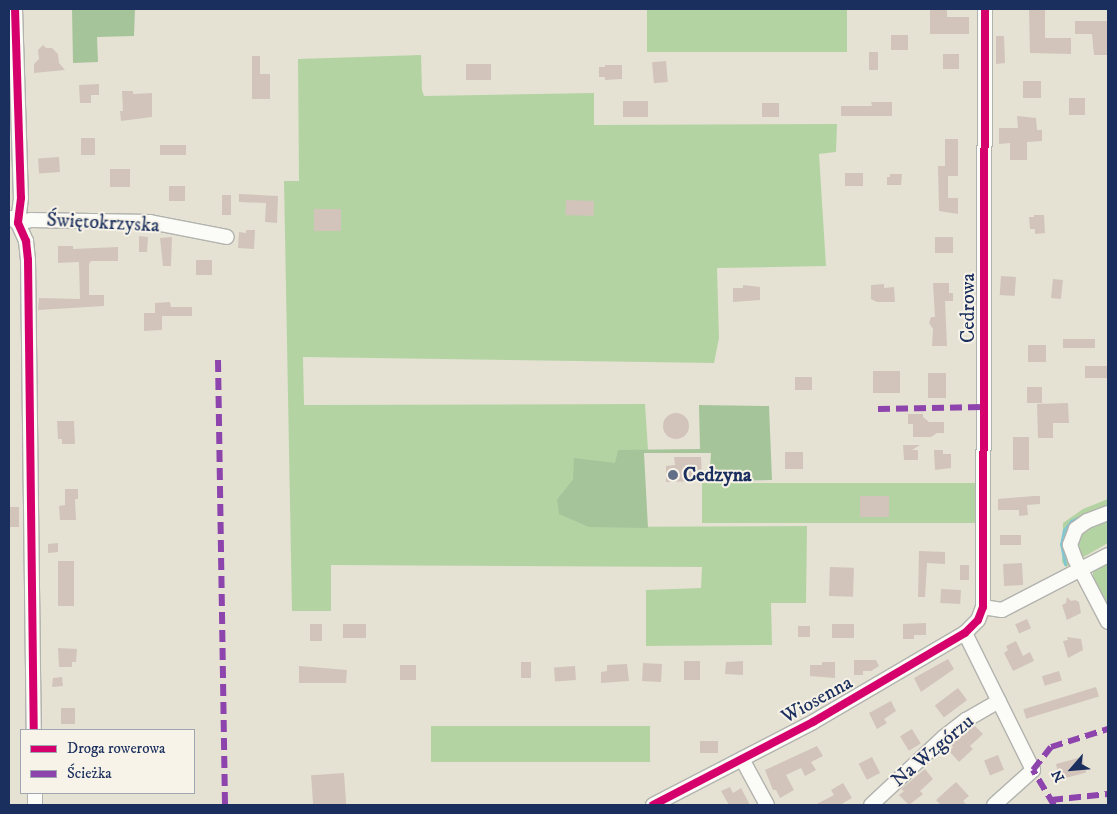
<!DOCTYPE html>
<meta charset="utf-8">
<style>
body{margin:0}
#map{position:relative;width:1117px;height:814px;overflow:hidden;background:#e5e2d3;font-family:"IM FELL DW Pica",serif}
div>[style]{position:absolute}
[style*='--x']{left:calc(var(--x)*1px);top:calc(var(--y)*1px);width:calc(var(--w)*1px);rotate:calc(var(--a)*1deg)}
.green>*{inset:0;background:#b4d3a3;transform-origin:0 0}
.forest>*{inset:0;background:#a5c49a}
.stream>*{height:3px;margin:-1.5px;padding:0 1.5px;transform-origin:1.5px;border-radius:1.5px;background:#80c7d2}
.building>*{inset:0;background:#d2c4bb;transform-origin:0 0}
.round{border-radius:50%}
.roads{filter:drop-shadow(1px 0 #b2b2ae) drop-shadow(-1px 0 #b2b2ae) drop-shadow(0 1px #b2b2ae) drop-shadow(0 -1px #b2b2ae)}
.minor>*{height:14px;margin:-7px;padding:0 7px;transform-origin:7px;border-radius:7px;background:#fbfbf8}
.quiet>*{height:6px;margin-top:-3px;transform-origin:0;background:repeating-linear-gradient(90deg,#8e44ad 0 12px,transparent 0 18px)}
.cycleway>*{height:8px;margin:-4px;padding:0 4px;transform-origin:4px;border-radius:4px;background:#d6006c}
.dots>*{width:14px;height:14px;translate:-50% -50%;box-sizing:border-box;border:2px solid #f7f3e8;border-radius:50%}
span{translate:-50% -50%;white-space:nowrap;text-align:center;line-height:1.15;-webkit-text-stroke:4px #f7f3e8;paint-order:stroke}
.street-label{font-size:20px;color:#1b2f5e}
.poi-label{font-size:20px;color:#1b2f5e;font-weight:700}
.left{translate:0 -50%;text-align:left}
.frame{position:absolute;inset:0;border:10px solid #1b2f5e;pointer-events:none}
.legend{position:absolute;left:20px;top:729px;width:175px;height:65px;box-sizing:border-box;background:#f7f3e8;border:1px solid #9fa5b1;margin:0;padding:6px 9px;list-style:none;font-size:15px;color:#1b2f5e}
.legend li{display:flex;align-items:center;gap:10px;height:25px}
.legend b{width:25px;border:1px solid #9fa5b1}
.north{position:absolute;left:1047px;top:744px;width:50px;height:50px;-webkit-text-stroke:4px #f7f3e8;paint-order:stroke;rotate:243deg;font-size:14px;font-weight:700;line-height:20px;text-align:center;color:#1b2f5e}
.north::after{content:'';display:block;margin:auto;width:18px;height:22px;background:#1b2f5e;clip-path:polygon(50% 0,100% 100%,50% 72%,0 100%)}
</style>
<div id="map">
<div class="green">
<i style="left:647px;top:9px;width:200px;height:43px"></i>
<i style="clip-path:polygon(421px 55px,422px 90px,424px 96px,594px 93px,594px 125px,837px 124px,836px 152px,819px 154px,826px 266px,717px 268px,719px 338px,714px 363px,303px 357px,304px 405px,645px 404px,648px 450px,619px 450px,616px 464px,573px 479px,557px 499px,589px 527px,807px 526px,806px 603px,771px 603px,772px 645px,646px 646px,646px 590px,701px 588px,702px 567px,331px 565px,331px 611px,292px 611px,284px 181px,299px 181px,298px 59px)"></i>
<i style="left:976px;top:483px;width:40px;height:274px;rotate:90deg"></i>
<i style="clip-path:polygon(1108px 499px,1108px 543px,1066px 567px,1062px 562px,1063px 523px,1083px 509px)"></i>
<i style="clip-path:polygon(1108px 563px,1108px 611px,1093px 579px,1093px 572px)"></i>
<i style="left:650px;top:726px;width:36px;height:219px;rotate:90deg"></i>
</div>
<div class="forest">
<i style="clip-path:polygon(72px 9px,135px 9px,134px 36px,97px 37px,98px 62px,73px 63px)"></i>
<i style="clip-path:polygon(699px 405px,769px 406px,772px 480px,709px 481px,711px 453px,644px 453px,648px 528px,589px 527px,559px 514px,557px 499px,573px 479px,574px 458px,615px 463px,618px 450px,700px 449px)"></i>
</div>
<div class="stream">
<i style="--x:1065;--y:564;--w:20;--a:-101"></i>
<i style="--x:1061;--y:544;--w:14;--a:-78"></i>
<i style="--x:1064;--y:530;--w:11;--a:-52"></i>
<i style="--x:1071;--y:521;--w:40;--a:-23.4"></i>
</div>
<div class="building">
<i style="clip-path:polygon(930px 9px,947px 9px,947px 17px,969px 17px,969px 34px,930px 34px)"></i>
<i style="clip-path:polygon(1029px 9px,1045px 9px,1045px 38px,1071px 38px,1071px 54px,1030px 53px)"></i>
<i style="clip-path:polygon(1075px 21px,1108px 21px,1108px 55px,1094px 55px,1092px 34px,1075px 34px)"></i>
<i style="left:891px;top:35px;width:17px;height:15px"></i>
<i style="clip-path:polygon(996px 36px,1004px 36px,1005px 63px,996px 64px)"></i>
<i style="clip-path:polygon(43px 45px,46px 48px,52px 48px,58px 54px,59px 63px,65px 70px,34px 73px,34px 64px,39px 59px,38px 50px)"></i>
<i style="left:869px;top:52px;width:9px;height:18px"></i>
<i style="left:943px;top:54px;width:16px;height:15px"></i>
<i style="clip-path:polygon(252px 56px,260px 56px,260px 74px,270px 74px,270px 99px,252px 99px)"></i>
<i style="left:666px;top:61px;width:21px;height:14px;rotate:85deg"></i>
<i style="left:466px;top:64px;width:25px;height:16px"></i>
<i style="clip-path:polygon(605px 65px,622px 65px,622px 79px,605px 80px,605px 77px,599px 77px,599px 67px,605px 67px)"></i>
<i style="left:1023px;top:81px;width:18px;height:17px"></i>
<i style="clip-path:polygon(99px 84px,99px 95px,91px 95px,91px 103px,80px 103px,79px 85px)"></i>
<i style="clip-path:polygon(122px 91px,133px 91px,133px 94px,152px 93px,152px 117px,121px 121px,120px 111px,123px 111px)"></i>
<i style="left:1085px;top:98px;width:17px;height:16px;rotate:90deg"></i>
<i style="left:623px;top:101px;width:25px;height:16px"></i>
<i style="clip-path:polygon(871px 102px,892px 102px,892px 116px,841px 116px,841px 106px,872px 106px)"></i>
<i style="left:762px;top:103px;width:17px;height:14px"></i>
<i style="clip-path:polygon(1017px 116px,1036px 118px,1037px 130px,1042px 130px,1042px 141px,1027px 142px,1027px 160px,1010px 160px,1010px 143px,999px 144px,999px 128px,1018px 128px)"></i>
<i style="left:81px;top:138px;width:14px;height:17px"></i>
<i style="clip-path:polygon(945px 139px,958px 139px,958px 176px,948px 176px,948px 198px,958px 198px,958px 214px,939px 211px,938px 166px,945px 166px)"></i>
<i style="left:160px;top:145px;width:26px;height:10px"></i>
<i style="left:59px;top:157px;width:15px;height:21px;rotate:86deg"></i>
<i style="left:110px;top:169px;width:20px;height:18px"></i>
<i style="left:845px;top:173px;width:18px;height:13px"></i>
<i style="clip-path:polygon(890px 174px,902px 174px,901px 185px,887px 185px,887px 177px,890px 177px)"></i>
<i style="left:169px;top:186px;width:16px;height:15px"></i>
<i style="clip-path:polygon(239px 194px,278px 196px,277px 223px,265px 222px,266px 203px,239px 202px)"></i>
<i style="left:222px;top:195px;width:9px;height:20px"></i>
<i style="left:566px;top:200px;width:28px;height:15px;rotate:2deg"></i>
<i style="left:314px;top:209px;width:27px;height:22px"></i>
<i style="clip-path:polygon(1034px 215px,1044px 215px,1045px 233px,1035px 234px,1035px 229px,1030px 229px,1029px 217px,1034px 217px)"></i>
<i style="clip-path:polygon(246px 230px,255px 230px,254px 249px,238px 248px,239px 232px,246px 233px)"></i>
<i style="clip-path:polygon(139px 236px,148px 237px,147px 252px,139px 252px)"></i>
<i style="clip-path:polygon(172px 237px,171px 266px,163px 266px,160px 238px)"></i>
<i style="left:935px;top:237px;width:18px;height:16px"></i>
<i style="clip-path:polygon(58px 246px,73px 246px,73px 249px,118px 247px,118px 261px,91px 261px,89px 264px,89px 295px,104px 295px,104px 306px,38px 310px,39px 298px,80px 299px,79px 262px,58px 263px)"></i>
<i style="left:196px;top:260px;width:16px;height:15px"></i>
<i style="left:1001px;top:276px;width:15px;height:19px;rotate:4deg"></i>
<i style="left:1053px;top:279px;width:10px;height:19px;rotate:6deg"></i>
<i style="clip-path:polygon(933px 283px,949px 283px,949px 293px,953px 293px,953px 301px,945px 301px,947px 346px,932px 346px,933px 329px,929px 323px,931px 317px,935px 317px)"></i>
<i style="clip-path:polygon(884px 284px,884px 288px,894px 287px,895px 302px,877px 302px,871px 299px,871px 285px)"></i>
<i style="clip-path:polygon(743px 285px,760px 287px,760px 300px,733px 302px,733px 288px,743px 288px)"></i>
<i style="clip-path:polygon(170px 302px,171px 307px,192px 307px,192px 316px,162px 316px,162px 330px,144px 331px,144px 313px,155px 313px,155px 303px)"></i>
<i style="left:1063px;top:339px;width:32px;height:9px"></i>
<i style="left:1028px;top:345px;width:18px;height:17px"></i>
<i style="left:1085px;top:366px;width:23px;height:12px"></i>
<i style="left:873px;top:371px;width:27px;height:22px"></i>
<i style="left:928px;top:373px;width:18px;height:25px"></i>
<i style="left:812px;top:377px;width:13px;height:17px;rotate:90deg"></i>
<i style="left:1027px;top:387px;width:15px;height:16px"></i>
<i style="clip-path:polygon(1068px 403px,1069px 423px,1053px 423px,1053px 438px,1038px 438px,1037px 404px)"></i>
<i class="round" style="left:663px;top:413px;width:26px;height:26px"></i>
<i style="clip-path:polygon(908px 414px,923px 414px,923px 417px,929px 422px,944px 422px,944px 433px,937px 433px,931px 437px,913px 437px,913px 424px,908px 424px)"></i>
<i style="clip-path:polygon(57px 421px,74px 421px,75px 444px,62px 444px,62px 439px,58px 439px)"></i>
<i style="left:1013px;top:437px;width:16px;height:33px"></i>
<i style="clip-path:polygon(903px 445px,920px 445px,912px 450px,918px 450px,918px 460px,904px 460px)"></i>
<i style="clip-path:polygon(934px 450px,943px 450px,943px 454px,951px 454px,951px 468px,935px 470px)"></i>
<i style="left:785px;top:452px;width:18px;height:17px"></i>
<i style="clip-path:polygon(674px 457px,701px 457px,702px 481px,666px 482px,666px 466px,675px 465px)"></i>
<i style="clip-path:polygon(65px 489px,78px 489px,78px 499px,75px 499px,76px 520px,60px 520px,59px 506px,65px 505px)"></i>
<i style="left:860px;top:496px;width:29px;height:21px"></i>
<i style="clip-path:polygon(1034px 496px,1040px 496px,1040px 504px,1027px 505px,1028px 515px,1019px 516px,1019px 510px,998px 510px,998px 499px)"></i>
<i style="left:19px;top:507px;width:20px;height:10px;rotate:90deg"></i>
<i style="left:1000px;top:535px;width:21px;height:10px"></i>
<i style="clip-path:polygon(58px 543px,58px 552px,48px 553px,48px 544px)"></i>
<i style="clip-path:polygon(919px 551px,945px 552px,945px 564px,927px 563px,925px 597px,918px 597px)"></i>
<i style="left:58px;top:561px;width:16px;height:45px"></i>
<i style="left:1022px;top:563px;width:22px;height:19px;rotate:87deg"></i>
<i style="left:960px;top:565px;width:9px;height:15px"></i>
<i style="left:830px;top:567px;width:24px;height:29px;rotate:2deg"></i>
<i style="left:941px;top:589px;width:20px;height:14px;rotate:3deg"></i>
<i style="clip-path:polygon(1067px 597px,1071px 601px,1075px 600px,1079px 602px,1081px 613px,1067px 620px,1062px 605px,1066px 603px)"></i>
<i style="left:1027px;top:619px;width:10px;height:13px;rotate:66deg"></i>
<i style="clip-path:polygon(926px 623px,926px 635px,914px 635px,914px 639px,903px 639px,903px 624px)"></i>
<i style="left:310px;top:624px;width:12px;height:17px"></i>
<i style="left:366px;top:624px;width:14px;height:23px;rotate:90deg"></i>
<i style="left:854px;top:624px;width:14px;height:22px;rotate:90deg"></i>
<i style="left:798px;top:626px;width:12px;height:11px"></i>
<i style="clip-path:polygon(1067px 637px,1081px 639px,1083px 650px,1068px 658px,1063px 641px,1068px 640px)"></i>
<i style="clip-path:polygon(1016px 641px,1023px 656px,1030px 652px,1034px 661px,1013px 671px,1004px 653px,1008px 650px,1006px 646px)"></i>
<i style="clip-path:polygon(58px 648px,77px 649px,76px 662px,72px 662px,72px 667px,59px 667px)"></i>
<i style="clip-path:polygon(948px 659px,954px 669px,921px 692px,914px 678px)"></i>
<i style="clip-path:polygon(854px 660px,876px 660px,879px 666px,871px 671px,863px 671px,863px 675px,854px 675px)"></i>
<i style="left:684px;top:661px;width:16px;height:19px"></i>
<i style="clip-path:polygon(743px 661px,743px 675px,725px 674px,726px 662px)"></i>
<i style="left:521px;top:662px;width:10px;height:16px"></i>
<i style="clip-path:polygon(822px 662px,835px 662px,835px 678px,810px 676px,810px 665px,822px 665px)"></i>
<i style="left:643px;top:663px;width:19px;height:18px;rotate:3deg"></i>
<i style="clip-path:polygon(627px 664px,629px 681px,601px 683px,601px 672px,607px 671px,607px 665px)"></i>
<i style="left:400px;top:665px;width:16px;height:15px"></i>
<i style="clip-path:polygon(299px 666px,347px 670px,346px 683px,299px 683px)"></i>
<i style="left:575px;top:666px;width:14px;height:21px;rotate:86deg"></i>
<i style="left:1059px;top:671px;width:10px;height:18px;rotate:73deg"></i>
<i style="clip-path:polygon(62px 677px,63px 686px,52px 687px,53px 678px)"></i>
<i style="left:1096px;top:687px;width:10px;height:76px;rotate:73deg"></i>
<i style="left:958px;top:688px;width:15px;height:29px;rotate:53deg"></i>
<i style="clip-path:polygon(891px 701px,896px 711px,884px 719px,887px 723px,877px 729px,869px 713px)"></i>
<i style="left:61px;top:708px;width:14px;height:16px"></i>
<i style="clip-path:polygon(974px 725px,983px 734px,970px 746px,973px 749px,959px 762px,949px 751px,953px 747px,951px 744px)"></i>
<i style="left:912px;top:729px;width:17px;height:14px;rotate:59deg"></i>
<i style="left:700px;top:741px;width:18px;height:12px"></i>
<i style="clip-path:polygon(817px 746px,823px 756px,811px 762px,816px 770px,805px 776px,801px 768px,786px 775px,794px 790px,780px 798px,776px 790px,773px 790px,765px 770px)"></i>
<i style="left:998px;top:755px;width:16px;height:15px;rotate:68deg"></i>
<i style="left:872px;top:757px;width:18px;height:15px;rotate:63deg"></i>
<i style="left:1082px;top:757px;width:16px;height:27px;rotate:75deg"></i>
<i style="clip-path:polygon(925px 769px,933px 779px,920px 791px,923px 794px,909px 805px,899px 795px,904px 791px,901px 789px)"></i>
<i style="left:344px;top:773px;width:31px;height:33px;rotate:86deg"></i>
<i style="clip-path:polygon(956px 782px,969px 796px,963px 801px,967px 805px,941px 805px,936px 800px)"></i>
<i style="clip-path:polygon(843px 783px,852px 798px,840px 805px,815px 805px,834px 795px,831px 790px)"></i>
<i style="clip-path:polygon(730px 787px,733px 793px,741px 788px,750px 805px,729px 805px,721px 791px)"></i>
</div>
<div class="roads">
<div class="minor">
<i style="--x:15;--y:9;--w:189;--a:88.2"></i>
<i style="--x:21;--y:198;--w:25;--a:97"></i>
<i style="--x:18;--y:223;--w:20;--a:66"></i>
<i style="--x:26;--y:241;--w:19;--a:84"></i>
<i style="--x:28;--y:260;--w:470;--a:89.3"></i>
<i style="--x:11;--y:218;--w:9;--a:36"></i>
<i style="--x:18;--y:223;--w:13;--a:-13"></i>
<i style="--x:31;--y:220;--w:119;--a:1"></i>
<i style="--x:150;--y:222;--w:78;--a:11"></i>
<i style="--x:1108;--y:513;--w:22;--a:159"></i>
<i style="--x:1087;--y:521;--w:14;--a:144"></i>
<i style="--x:1076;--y:529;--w:17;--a:111"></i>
<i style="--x:1070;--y:545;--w:15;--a:70"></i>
<i style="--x:1075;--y:559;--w:71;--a:62.4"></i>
<i style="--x:983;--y:607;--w:19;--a:9"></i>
<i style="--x:1002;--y:610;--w:119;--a:-27.4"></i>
<i style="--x:965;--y:633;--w:153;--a:63.6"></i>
<i style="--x:1033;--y:770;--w:52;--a:138.1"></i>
<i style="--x:742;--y:759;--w:52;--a:61.5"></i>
<i style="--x:35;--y:793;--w:12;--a:90"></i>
<i style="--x:653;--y:805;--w:180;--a:-27.4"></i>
<i style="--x:813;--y:722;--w:176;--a:-30.4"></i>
<i style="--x:965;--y:633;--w:18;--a:-45"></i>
<i style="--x:978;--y:620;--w:14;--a:-69"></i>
<i style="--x:983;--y:607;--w:598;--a:-89.81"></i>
<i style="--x:871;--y:805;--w:100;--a:-43"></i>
<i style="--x:944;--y:737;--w:28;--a:-38"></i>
<i style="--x:966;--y:720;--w:38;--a:-30"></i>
</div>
</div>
<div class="quiet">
<i style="--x:218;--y:360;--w:445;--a:89.1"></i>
<i style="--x:878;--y:409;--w:106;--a:-1.1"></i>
<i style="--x:1051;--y:800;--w:57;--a:-6"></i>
<i style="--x:1054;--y:805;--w:41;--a:-121"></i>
<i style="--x:1033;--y:770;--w:29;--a:-52"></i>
<i style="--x:1051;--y:747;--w:60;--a:-17.5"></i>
</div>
<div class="cycleway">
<i style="--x:15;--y:9;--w:189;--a:88.2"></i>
<i style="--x:21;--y:198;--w:25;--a:97"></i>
<i style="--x:18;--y:223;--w:20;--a:66"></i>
<i style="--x:26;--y:241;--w:19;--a:84"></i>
<i style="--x:28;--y:260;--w:470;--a:89.3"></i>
<i style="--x:653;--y:805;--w:180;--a:-27.4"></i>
<i style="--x:813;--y:722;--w:176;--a:-30.4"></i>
<i style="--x:965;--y:633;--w:18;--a:-45"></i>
<i style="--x:978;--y:620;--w:14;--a:-69"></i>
<i style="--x:983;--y:607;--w:598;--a:-89.81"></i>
</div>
<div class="dots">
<i style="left:673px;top:475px;background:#626e87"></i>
</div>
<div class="street-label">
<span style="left:103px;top:223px;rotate:3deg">Świętokrzyska</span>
<span style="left:968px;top:308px;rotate:-90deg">Cedrowa</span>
<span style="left:817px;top:700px;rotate:-29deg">Wiosenna</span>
<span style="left:933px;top:751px;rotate:-40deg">Na Wzgórzu</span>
</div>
<div class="poi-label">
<span class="left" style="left:683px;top:475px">Cedzyna</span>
</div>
<div class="frame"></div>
<ul class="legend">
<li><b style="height:6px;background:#d6006c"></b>Droga rowerowa</li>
<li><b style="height:6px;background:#8e44ad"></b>Ścieżka</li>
</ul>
<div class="north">N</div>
</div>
